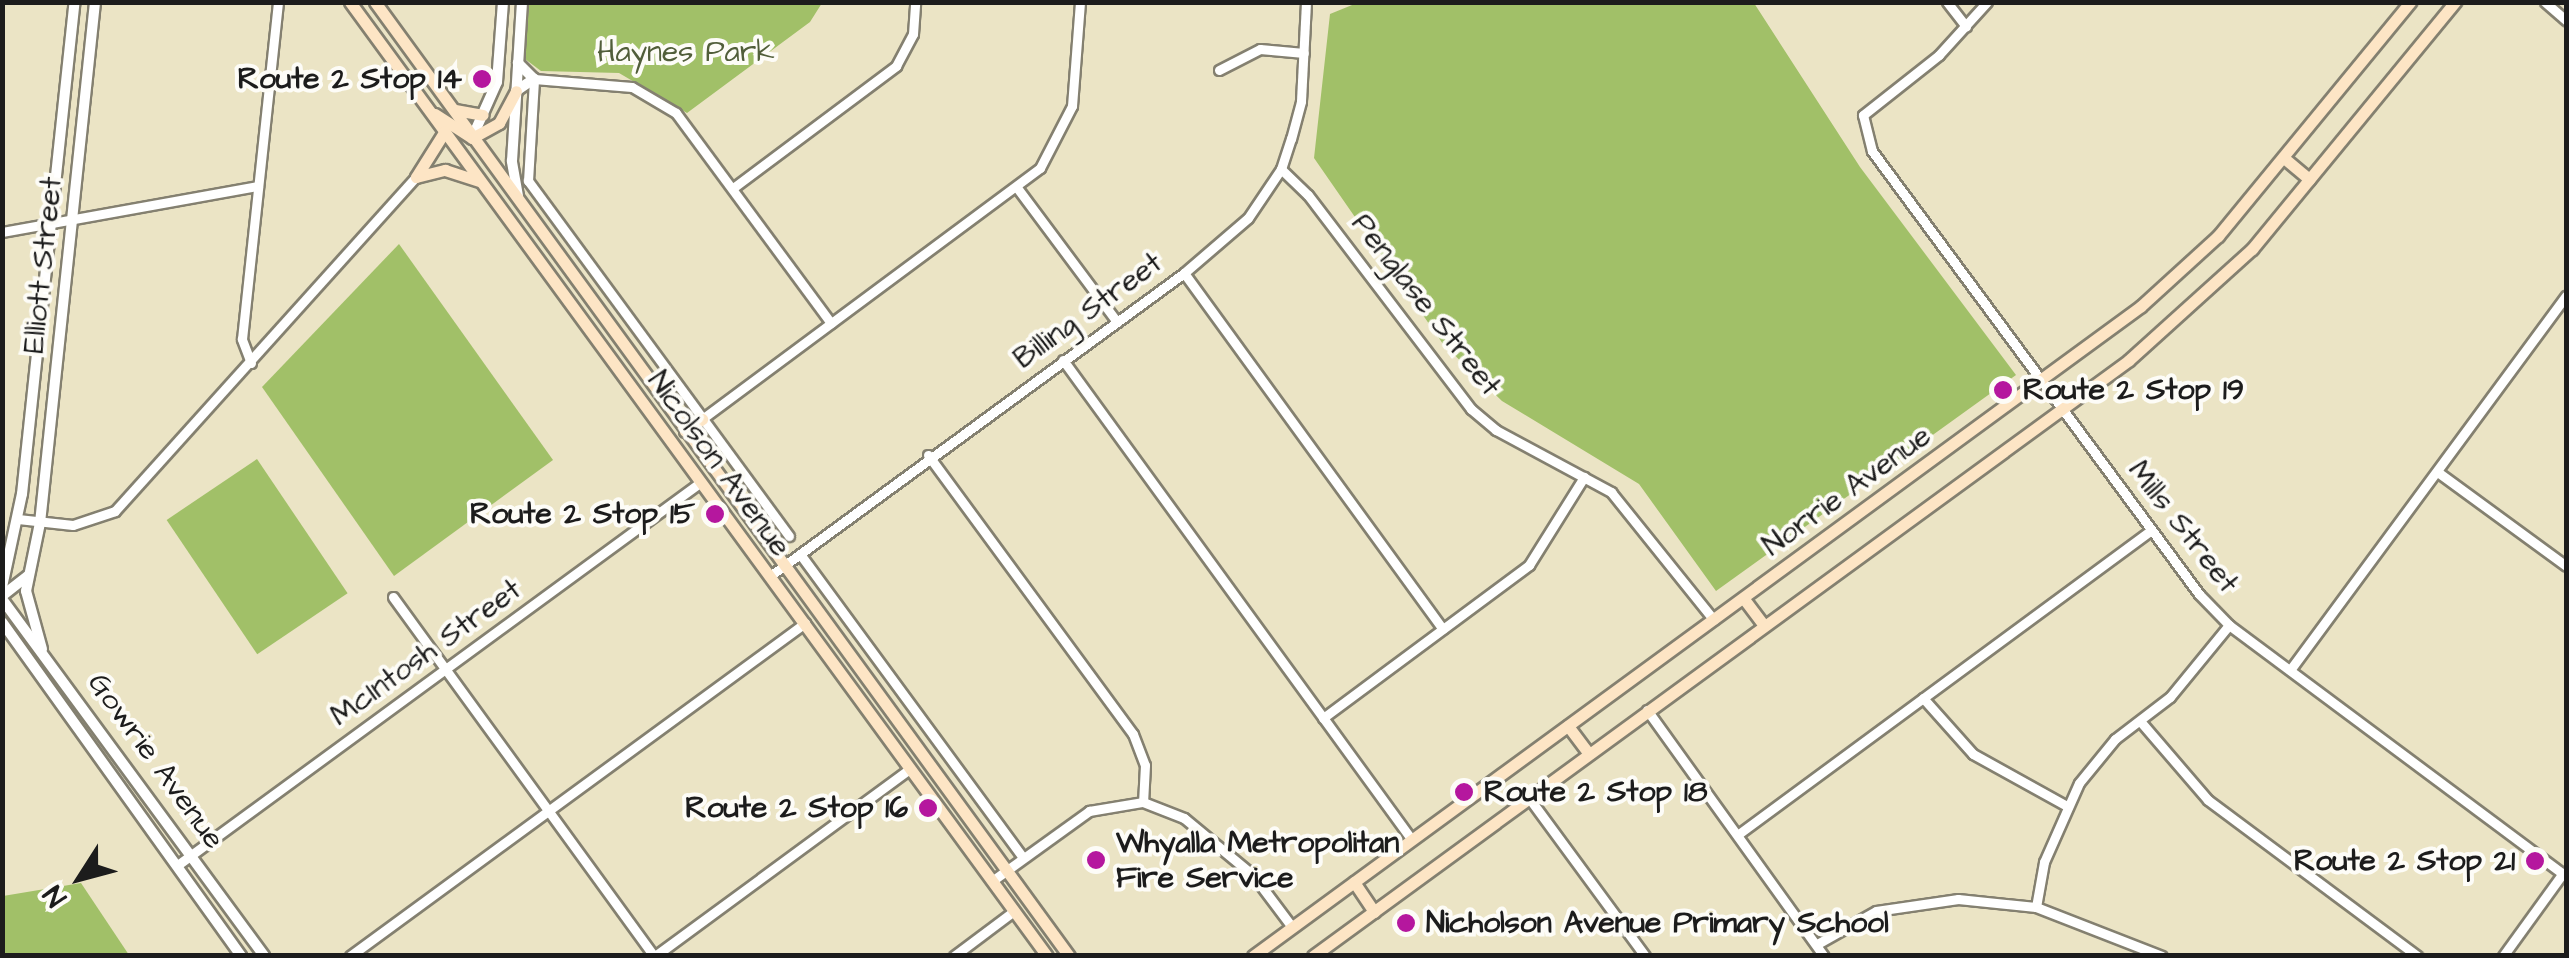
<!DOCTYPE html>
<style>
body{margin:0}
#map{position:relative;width:2569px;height:958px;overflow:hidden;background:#ebe4c5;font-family:"Architects Daughter",sans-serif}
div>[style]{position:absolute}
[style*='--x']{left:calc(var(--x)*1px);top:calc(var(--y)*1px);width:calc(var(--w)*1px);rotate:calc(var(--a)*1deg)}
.green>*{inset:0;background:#a1c068;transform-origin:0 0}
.roads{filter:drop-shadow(2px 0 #848070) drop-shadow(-2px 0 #848070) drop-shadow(0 2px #848070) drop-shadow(0 -2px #848070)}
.minor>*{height:9px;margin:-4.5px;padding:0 4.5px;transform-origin:4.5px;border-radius:4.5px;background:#fff}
.tertiary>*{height:10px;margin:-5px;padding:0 5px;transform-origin:5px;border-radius:5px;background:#fff}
.secondary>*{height:11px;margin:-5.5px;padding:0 5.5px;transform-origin:5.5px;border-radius:5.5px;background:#fde5c5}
.dots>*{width:28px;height:28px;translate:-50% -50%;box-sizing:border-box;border:5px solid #fdfcf7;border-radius:50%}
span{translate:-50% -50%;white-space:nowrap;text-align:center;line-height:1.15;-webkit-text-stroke:8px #fdfcf7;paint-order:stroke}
.park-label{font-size:30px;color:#515e3a}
.poi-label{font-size:30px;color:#1c1c1c;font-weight:700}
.right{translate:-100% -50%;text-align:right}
.left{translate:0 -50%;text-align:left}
.street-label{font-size:30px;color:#1c1c1c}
.frame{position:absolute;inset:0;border:5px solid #1c1c1c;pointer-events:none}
.north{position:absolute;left:30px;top:828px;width:100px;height:100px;-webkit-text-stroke:8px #fdfcf7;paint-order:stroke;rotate:234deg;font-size:28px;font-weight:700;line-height:40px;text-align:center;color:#1c1c1c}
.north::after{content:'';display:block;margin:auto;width:35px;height:45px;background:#1c1c1c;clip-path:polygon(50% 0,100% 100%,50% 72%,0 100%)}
</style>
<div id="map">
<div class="green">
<i style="clip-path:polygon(529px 3px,529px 2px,822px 3px,810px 22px,687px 113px,619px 73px,541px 71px,525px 59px)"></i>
<i style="clip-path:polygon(1357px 3px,1754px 3px,1860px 167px,2016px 375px,1716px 591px,1639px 484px,1502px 401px,1443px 344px,1314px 158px,1330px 14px)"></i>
<i style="clip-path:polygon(399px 244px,553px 460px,394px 576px,262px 387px)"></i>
<i style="left:257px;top:459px;width:162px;height:109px;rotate:56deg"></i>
<i style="clip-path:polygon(81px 883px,129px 955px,3px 955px,3px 896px)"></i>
</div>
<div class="roads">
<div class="minor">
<i style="--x:1947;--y:2;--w:31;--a:52"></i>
<i style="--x:1987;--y:2;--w:72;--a:132.2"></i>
<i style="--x:1939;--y:55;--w:97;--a:141.7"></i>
<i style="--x:1863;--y:115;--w:37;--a:76"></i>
<i style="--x:1872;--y:151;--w:551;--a:53.57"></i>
<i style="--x:2199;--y:594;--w:43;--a:45.9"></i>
<i style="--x:2229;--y:625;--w:420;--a:36.7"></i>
<i style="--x:2545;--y:2;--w:28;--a:41"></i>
<i style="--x:1219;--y:70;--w:46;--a:-27.1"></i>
<i style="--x:1260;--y:49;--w:44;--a:5.2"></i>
<i style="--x:1281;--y:169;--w:37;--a:44"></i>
<i style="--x:1308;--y:195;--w:269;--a:52.7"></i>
<i style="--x:1471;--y:409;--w:33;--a:40"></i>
<i style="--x:1496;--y:430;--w:131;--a:28.3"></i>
<i style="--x:1611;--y:492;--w:164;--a:51.2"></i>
<i style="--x:733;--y:188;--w:204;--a:-36.8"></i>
<i style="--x:896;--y:66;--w:36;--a:-62"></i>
<i style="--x:913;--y:34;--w:32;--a:-86"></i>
<i style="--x:1018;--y:189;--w:166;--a:53.3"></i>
<i style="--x:2;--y:232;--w:260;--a:-10.2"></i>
<i style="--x:1184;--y:273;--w:440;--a:54"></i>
<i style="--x:1063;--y:360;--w:593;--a:53.98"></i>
<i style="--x:251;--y:363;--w:26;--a:-111"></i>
<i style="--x:242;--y:339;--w:339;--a:-83.9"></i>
<i style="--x:702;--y:419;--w:421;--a:-36.6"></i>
<i style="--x:1040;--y:168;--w:70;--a:-62.7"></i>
<i style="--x:1072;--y:106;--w:104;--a:-85.6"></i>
<i style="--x:928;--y:455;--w:346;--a:53.7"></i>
<i style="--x:1133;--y:734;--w:33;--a:69"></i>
<i style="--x:1145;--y:765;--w:37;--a:93"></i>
<i style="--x:2439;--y:473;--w:157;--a:36.2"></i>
<i style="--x:18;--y:519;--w:55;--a:6.2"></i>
<i style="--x:73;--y:525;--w:44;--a:-18.4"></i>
<i style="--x:115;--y:511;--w:450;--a:-48"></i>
<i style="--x:789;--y:536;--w:441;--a:-126.3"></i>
<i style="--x:528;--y:181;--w:102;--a:-86.6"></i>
<i style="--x:534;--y:79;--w:98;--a:4.7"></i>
<i style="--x:632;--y:87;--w:51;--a:30.6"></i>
<i style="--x:676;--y:113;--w:261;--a:53.6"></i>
<i style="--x:800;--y:554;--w:377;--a:53.7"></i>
<i style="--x:770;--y:576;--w:513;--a:-36.2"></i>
<i style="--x:1184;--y:273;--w:84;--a:-40.7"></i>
<i style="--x:1248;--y:218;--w:59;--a:-56"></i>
<i style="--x:1281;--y:169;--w:32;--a:-72"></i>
<i style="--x:1291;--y:139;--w:39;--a:-75"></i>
<i style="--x:1301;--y:101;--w:99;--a:-87.1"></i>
<i style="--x:393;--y:597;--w:444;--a:54"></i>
<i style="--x:2290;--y:670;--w:465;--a:-53.6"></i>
<i style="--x:1923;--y:698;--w:75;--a:48.2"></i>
<i style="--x:1973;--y:754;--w:105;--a:29"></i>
<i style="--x:1647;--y:710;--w:303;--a:54.3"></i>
<i style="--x:1323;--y:718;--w:257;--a:-36.6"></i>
<i style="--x:1529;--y:565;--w:104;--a:-58"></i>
<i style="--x:2140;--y:721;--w:104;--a:49.3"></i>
<i style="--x:2208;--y:800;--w:261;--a:36.7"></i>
<i style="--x:1529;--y:798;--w:196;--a:53.7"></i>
<i style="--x:1740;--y:833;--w:509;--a:-36.37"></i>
<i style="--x:179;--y:864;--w:647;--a:-36.2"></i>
<i style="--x:992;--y:881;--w:120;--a:-35.8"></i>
<i style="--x:1089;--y:811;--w:55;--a:-9.5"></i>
<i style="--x:1143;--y:802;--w:44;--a:21.3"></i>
<i style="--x:1184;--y:818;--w:89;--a:39.6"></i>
<i style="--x:1253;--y:875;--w:65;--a:53.1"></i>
<i style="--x:2036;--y:907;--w:46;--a:-79.9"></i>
<i style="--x:2044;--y:862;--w:86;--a:-66.1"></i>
<i style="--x:2079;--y:783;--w:57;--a:-50.7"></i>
<i style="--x:2115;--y:739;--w:69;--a:-37.4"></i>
<i style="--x:2170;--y:697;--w:93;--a:-50.7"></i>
<i style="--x:1819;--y:943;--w:65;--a:-29.3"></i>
<i style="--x:1876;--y:911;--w:83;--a:-8.3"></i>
<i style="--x:1958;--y:899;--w:78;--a:5.9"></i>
<i style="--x:2036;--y:907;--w:135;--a:21.3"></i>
<i style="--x:350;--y:956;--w:564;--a:-36.2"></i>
<i style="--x:655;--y:956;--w:316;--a:-36.3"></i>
<i style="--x:954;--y:956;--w:75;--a:-36.9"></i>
<i style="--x:2503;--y:956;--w:102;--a:-54.1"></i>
</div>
<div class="tertiary">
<i style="--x:516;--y:91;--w:22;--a:-34"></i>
<i style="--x:534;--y:79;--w:23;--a:-135"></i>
<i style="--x:472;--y:138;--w:61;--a:-65.9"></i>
<i style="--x:497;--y:82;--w:80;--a:-85.7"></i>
<i style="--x:518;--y:196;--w:36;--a:-100"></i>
<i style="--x:512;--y:161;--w:159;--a:-86.4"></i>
<i style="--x:2;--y:587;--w:95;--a:-77.9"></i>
<i style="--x:22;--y:494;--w:495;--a:-83.9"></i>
<i style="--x:2;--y:596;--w:33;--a:-38"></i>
<i style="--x:2;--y:599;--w:443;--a:53.7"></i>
<i style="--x:2;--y:622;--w:411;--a:54.4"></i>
<i style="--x:42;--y:649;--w:60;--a:-105.4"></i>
<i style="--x:26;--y:591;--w:69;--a:-78.4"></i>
<i style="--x:40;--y:523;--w:524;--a:-83.97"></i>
</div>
<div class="secondary">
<i style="--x:350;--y:2;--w:1181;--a:53.85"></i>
<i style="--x:375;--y:2;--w:1180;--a:53.97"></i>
<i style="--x:455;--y:110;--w:28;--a:10"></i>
<i style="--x:435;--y:114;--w:44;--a:33"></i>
<i style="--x:472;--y:138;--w:31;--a:-29"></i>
<i style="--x:499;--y:123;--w:36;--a:-62"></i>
<i style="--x:2284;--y:158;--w:33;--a:40"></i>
<i style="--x:416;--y:177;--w:30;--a:-14"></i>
<i style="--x:445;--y:170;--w:36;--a:18"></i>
<i style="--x:416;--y:177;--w:54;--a:-57.8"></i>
<i style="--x:685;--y:431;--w:21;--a:-35"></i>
<i style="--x:1744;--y:599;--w:31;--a:53"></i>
<i style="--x:1568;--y:726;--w:35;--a:53"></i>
<i style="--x:1354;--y:882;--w:36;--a:56"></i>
<i style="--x:1253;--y:956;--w:1100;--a:-36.2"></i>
<i style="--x:2141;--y:306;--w:104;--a:-42.3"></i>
<i style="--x:2218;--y:236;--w:303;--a:-50.6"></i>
<i style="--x:1313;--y:956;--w:1010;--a:-36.14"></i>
<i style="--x:2129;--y:360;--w:166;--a:-42.1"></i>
<i style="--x:2252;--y:249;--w:320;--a:-50.6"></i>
</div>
</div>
<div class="dots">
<i style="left:482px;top:79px;background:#b5179e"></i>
<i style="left:2003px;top:390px;background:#b5179e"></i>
<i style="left:715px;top:514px;background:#b5179e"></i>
<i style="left:1464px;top:792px;background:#b5179e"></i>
<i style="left:928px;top:808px;background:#b5179e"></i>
<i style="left:1096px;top:860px;background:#b5179e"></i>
<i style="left:2535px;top:861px;background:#b5179e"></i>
<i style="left:1406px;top:923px;background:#b5179e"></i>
</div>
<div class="park-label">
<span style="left:686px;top:52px">Haynes Park</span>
</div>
<div class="poi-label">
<span class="right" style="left:462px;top:79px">Route 2 Stop 14</span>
<span class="left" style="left:2023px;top:390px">Route 2 Stop 19</span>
<span class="right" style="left:695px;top:514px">Route 2 Stop 15</span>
<span class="left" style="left:1484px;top:792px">Route 2 Stop 18</span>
<span class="right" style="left:908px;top:808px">Route 2 Stop 16</span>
<span class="left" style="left:1116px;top:860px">Whyalla Metropolitan<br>Fire Service</span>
<span class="right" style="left:2515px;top:861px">Route 2 Stop 21</span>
<span class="left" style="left:1426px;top:923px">Nicholson Avenue Primary School</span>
</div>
<div class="street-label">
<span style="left:43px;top:265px;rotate:-84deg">Elliott Street</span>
<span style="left:1426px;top:305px;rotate:52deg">Penglase Street</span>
<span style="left:1088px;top:311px;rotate:-36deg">Billing Street</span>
<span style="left:719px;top:464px;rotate:54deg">Nicolson Avenue</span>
<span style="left:1847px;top:491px;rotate:-36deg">Norrie Avenue</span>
<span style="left:2183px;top:527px;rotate:52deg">Mills Street</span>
<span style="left:426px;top:653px;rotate:-36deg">McIntosh Street</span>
<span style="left:156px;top:761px;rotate:54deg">Gowrie Avenue</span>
</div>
<div class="frame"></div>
<div class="north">N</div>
</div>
